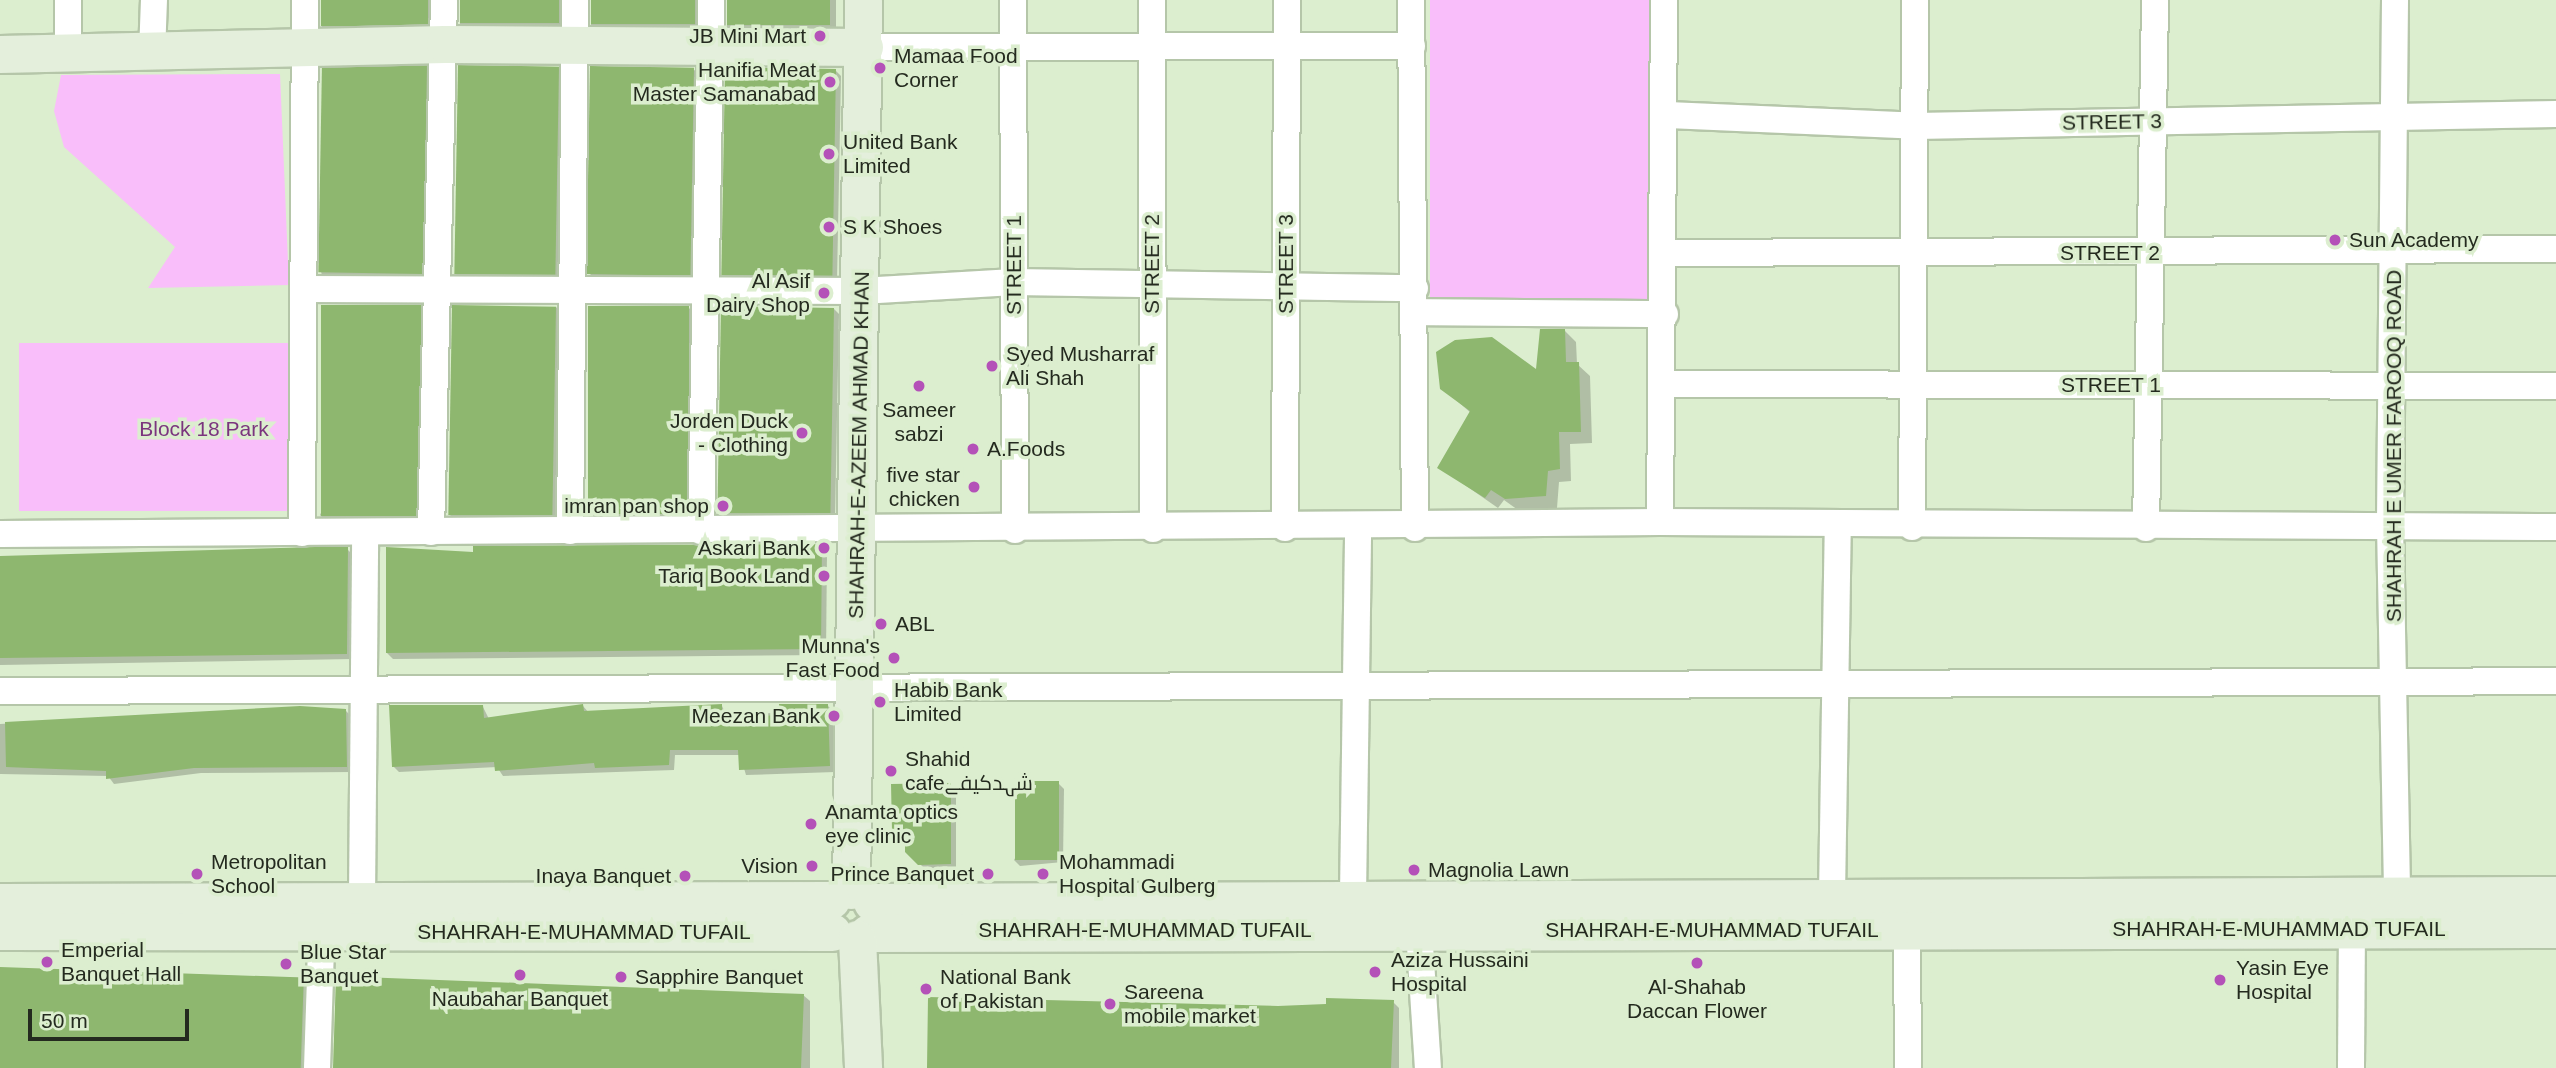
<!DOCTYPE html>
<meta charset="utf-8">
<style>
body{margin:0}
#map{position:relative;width:2556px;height:1068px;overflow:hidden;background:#dceecf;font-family:Arial,Cairo,sans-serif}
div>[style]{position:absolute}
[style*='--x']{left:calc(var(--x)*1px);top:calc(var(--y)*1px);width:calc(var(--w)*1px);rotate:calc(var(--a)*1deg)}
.green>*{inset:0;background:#f9befa;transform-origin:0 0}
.shadow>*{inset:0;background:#0003;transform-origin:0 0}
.building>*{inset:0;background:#8eb76f;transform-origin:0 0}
.roads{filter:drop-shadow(2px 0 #b5c6a9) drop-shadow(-2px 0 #b5c6a9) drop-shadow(0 2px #b5c6a9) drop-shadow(0 -2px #b5c6a9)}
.street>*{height:26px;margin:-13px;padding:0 13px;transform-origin:13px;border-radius:13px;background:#fff}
.secondary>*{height:37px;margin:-18.5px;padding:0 18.5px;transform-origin:18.5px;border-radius:18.5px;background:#e4efdc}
.dots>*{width:19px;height:19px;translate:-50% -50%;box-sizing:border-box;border:4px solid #dceecf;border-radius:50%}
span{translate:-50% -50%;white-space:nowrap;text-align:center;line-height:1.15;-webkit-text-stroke:7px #dceecf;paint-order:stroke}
.poi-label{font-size:21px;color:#242a1f}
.right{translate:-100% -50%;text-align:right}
.left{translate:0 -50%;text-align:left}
.street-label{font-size:21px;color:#242a1f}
.park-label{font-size:21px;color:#7b357e}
.scale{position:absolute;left:28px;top:1009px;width:161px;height:32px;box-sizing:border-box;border:4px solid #242a1f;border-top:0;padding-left:9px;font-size:21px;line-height:24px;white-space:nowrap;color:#242a1f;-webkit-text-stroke:5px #dceecf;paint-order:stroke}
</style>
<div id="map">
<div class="green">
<i style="left:1430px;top:0;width:222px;height:304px"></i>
<i style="clip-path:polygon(280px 74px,289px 285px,148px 288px,175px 247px,64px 147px,54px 111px,61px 75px)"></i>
<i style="left:19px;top:343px;width:274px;height:168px"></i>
</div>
<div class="shadow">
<i style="left:322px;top:0;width:113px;height:32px"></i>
<i style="left:460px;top:0;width:106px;height:29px"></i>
<i style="left:591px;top:0;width:111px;height:30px"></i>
<i style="left:727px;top:0;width:109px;height:31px"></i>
<i style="clip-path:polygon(426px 67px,432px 73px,427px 279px,327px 279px,321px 273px)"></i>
<i style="clip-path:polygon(558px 68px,564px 74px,562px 279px,461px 279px,455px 273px)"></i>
<i style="clip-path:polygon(693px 69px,699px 74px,695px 280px,596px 280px,590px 274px)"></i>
<i style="clip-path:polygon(835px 70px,841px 76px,837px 280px,729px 280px,723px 274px)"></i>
<i style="clip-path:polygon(420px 307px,426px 313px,421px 521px,326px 521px,320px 515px)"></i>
<i style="clip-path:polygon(556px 307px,562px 313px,560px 520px,455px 520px,449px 514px)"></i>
<i style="clip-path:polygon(689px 308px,695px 314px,691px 519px,594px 519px,588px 513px)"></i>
<i style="clip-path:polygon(833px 308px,839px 314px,835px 518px,725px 518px,719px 512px)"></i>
<i style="clip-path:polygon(1565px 331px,1576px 342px,1577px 364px,1590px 376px,1592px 443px,1570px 444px,1571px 481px,1559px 482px,1557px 508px,1518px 510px,1504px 500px,1498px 508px,1439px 467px,1471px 413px,1442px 388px,1538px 372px)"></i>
<i style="clip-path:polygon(821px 546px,827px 552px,826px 655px,393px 659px,387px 653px,475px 554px)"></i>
<i style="clip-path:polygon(347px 549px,353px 555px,353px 659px,0 665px,0 558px)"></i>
<i style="clip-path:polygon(827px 705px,833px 711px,835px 772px,746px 775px,740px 755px,675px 755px,674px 770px,503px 776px,497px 767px,399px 772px,393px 766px,483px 707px,489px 719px,583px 706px,589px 713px,722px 706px,728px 719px)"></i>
<i style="clip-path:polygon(267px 709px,346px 711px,352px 717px,353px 772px,201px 773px,114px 784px,108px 776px,0 774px,0 724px)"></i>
<i style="clip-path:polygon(1058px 783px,1064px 789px,1063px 862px,1020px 866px,1014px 860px)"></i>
<i style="clip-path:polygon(950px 785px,956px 791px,956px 869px,926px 870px,907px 851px,907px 836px,893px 831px)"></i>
<i style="clip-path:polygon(0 968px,304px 978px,310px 984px,307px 1068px,0 1068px)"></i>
<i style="clip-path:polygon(803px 995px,810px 1001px,810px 1068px,335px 1068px)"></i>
<i style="clip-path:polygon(1393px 1002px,1399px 1008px,1399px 1068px,930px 1068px,1278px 1008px)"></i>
</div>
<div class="building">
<i style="left:321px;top:0;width:107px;height:26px"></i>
<i style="left:460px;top:0;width:99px;height:23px"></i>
<i style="left:591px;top:0;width:104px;height:24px"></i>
<i style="left:727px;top:0;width:103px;height:25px"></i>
<i style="left:427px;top:65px;width:209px;height:105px;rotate:91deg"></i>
<i style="left:458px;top:65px;width:101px;height:209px;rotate:1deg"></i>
<i style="left:590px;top:66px;width:104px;height:208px;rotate:1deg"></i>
<i style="left:725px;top:67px;width:111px;height:208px;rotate:1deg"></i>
<i style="left:321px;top:305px;width:100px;height:211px"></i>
<i style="left:452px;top:305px;width:104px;height:210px;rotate:1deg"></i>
<i style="left:588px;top:306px;width:101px;height:208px"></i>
<i style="left:721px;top:306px;width:113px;height:207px;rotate:1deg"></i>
<i style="clip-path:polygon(1540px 329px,1565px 329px,1566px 362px,1579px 362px,1581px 432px,1559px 432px,1560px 469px,1548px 471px,1546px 496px,1505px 499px,1491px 490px,1485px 498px,1437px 468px,1470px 411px,1440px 389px,1436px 352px,1455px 340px,1492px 337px,1536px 369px)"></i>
<i style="clip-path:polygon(822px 544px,821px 649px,386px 653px,386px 547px,473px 552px,473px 546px)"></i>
<i style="clip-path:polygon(315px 547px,348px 547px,347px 654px,0 658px,0 556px)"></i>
<i style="clip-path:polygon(583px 704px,584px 711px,722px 704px,722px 718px,779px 715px,779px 704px,828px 704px,830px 766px,739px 770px,738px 750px,670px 750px,669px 765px,595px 768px,594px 763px,495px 771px,494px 762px,392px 767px,389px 705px,483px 705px,484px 718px)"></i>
<i style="clip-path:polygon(300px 706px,346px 709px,347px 767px,194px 768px,106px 779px,106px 771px,6px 767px,5px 722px)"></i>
<i style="left:1015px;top:781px;width:44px;height:79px"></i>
<i style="clip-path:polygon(951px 783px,951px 864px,918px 865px,905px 852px,905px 831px,892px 831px,891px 784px)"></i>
<i style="left:0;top:967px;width:304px;height:101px;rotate:2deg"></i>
<i style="clip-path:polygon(336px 976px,804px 994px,801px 1068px,333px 1068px)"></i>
<i style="clip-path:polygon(928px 997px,1278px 1006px,1326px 1004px,1326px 998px,1394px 1000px,1391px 1068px,927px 1068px)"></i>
</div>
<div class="roads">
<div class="street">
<i style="--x:68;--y:0;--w:54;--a:90"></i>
<i style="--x:1013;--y:0;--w:530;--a:89.78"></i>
<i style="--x:1152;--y:0;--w:529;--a:89.89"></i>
<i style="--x:1411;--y:0;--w:528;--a:89.57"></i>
<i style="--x:2395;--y:0;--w:525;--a:90.55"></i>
<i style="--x:2390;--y:525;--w:367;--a:88.9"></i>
<i style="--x:864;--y:47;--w:548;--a:-0.1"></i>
<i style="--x:152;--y:54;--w:54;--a:-87.9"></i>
<i style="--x:1668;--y:115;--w:248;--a:2.5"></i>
<i style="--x:1916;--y:126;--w:640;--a:-1.07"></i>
<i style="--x:1665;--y:253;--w:891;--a:-0.26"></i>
<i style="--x:305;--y:289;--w:556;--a:0.21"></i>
<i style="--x:861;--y:291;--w:153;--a:-3.4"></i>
<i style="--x:1014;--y:282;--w:401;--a:0.9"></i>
<i style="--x:1415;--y:312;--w:250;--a:0.5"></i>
<i style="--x:1666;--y:384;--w:890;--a:0.13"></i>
<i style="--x:1660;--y:522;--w:522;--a:-89.56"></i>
<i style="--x:1912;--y:527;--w:527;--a:-89.67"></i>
<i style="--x:1285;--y:528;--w:528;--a:-89.78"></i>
<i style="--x:2146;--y:528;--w:528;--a:-89.02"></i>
<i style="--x:570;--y:531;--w:531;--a:-89.46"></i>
<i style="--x:701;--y:531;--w:531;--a:-88.92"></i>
<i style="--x:431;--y:532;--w:532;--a:-88.6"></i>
<i style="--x:302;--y:533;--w:533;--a:-89.68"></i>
<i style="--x:0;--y:534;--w:1660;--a:-0.41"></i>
<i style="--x:1660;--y:522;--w:896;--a:0.32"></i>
<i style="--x:0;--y:691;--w:2556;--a:-0.22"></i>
<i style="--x:1832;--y:895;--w:368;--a:-89.1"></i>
<i style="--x:1353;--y:896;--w:368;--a:-89.2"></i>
<i style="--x:362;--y:899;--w:367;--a:-89.5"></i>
<i style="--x:1419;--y:930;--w:138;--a:86.3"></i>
<i style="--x:1907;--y:931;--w:137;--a:89.6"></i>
<i style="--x:317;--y:1068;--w:152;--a:-88.1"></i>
<i style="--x:2351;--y:1068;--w:140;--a:-89.6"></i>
</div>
<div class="secondary">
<i style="--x:0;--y:54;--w:445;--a:-1.3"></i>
<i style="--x:445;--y:44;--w:419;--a:0.4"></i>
<i style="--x:851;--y:890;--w:890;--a:-89.23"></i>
<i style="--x:0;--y:902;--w:831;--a:-0.14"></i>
<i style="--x:872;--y:902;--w:1684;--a:-0.24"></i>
<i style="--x:0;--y:931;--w:832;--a:0.07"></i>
<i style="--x:868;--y:933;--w:1688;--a:-0.14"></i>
<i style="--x:857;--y:939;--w:129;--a:87.3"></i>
</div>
</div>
<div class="dots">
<i style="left:820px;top:36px;background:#b451b8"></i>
<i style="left:880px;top:68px;background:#b451b8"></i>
<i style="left:830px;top:82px;background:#b451b8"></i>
<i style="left:829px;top:154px;background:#b451b8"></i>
<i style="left:829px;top:227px;background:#b451b8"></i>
<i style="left:2335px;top:240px;background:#b451b8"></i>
<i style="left:824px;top:293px;background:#b451b8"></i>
<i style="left:992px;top:366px;background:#b451b8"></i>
<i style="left:919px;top:386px;background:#b451b8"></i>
<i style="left:802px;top:433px;background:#b451b8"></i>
<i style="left:973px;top:449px;background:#b451b8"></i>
<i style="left:974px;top:487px;background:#b451b8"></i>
<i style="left:723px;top:506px;background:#b451b8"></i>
<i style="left:824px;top:548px;background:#b451b8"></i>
<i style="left:824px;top:576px;background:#b451b8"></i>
<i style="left:881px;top:624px;background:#b451b8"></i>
<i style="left:894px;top:658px;background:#b451b8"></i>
<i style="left:880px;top:702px;background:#b451b8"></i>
<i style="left:834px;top:716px;background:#b451b8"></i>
<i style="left:891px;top:771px;background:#b451b8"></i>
<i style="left:811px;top:824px;background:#b451b8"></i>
<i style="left:812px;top:866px;background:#b451b8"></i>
<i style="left:1414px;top:870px;background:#b451b8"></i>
<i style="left:197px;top:874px;background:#b451b8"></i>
<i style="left:988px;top:874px;background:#b451b8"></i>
<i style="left:1043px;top:874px;background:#b451b8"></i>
<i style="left:685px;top:876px;background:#b451b8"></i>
<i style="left:47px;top:962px;background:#b451b8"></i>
<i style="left:1697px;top:963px;background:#b451b8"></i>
<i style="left:286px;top:964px;background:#b451b8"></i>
<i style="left:1375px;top:972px;background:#b451b8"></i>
<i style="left:520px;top:975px;background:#b451b8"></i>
<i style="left:621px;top:977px;background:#b451b8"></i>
<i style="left:2220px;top:980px;background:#b451b8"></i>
<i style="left:926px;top:989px;background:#b451b8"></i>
<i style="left:1110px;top:1004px;background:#b451b8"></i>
</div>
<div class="poi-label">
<span class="right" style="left:806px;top:36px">JB Mini Mart</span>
<span class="left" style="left:894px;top:68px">Mamaa Food<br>Corner</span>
<span class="right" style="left:816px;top:82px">Hanifia Meat<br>Master Samanabad</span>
<span class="left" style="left:843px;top:154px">United Bank<br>Limited</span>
<span class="left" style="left:843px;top:227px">S K Shoes</span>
<span class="left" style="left:2349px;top:240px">Sun Academy</span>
<span class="right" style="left:810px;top:293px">Al Asif<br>Dairy Shop</span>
<span class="left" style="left:1006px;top:366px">Syed Musharraf<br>Ali Shah</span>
<span style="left:919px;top:422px">Sameer<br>sabzi</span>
<span class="right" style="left:788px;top:433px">Jorden Duck<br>- Clothing</span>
<span class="left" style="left:987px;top:449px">A.Foods</span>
<span class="right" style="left:960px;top:487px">five star<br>chicken</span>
<span class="right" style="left:709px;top:506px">imran pan shop</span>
<span class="right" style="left:810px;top:548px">Askari Bank</span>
<span class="right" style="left:810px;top:576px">Tariq Book Land</span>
<span class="left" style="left:895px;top:624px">ABL</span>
<span class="right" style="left:880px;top:658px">Munna's<br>Fast Food</span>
<span class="left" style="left:894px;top:702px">Habib Bank<br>Limited</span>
<span class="right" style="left:820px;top:716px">Meezan Bank</span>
<span class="left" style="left:905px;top:771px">Shahid<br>cafeشہدکیفے</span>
<span class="left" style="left:825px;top:824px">Anamta optics<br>eye clinic</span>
<span class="left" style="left:211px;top:874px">Metropolitan<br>School</span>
<span class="left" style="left:1059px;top:874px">Mohammadi<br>Hospital Gulberg</span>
<span class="right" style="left:798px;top:866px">Vision</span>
<span class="left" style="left:1428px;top:870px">Magnolia Lawn</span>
<span class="right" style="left:974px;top:874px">Prince Banquet</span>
<span class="right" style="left:671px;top:876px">Inaya Banquet</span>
<span class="left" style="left:61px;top:962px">Emperial<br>Banquet Hall</span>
<span class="left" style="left:300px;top:964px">Blue Star<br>Banquet</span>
<span class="left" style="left:1391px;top:972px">Aziza Hussaini<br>Hospital</span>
<span class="left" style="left:2236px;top:980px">Yasin Eye<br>Hospital</span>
<span class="left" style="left:635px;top:977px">Sapphire Banquet</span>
<span class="left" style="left:940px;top:989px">National Bank<br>of Pakistan</span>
<span style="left:1697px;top:999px">Al-Shahab<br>Daccan Flower</span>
<span class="left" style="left:1124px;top:1004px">Sareena<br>mobile market</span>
<span style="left:520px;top:999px">Naubahar Banquet</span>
</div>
<div class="street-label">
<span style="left:2112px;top:122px;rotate:-1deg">STREET 3</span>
<span style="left:2110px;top:253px">STREET 2</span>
<span style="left:1152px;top:264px;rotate:-90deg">STREET 2</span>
<span style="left:1286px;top:264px;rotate:-90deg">STREET 3</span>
<span style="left:1014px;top:265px;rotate:-90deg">STREET 1</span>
<span style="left:2111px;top:385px">STREET 1</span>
<span style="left:859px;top:445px;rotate:-89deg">SHAHRAH-E-AZEEM AHMAD KHAN</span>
<span style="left:2394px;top:446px;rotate:-90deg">SHAHRAH E UMER FAROOQ ROAD</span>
<span style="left:2279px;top:929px">SHAHRAH-E-MUHAMMAD TUFAIL</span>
<span style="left:1145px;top:930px">SHAHRAH-E-MUHAMMAD TUFAIL</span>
<span style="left:1712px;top:930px">SHAHRAH-E-MUHAMMAD TUFAIL</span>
<span style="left:584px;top:932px">SHAHRAH-E-MUHAMMAD TUFAIL</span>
</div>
<div class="park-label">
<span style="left:204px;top:429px">Block 18 Park</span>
</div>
<div class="scale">50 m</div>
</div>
